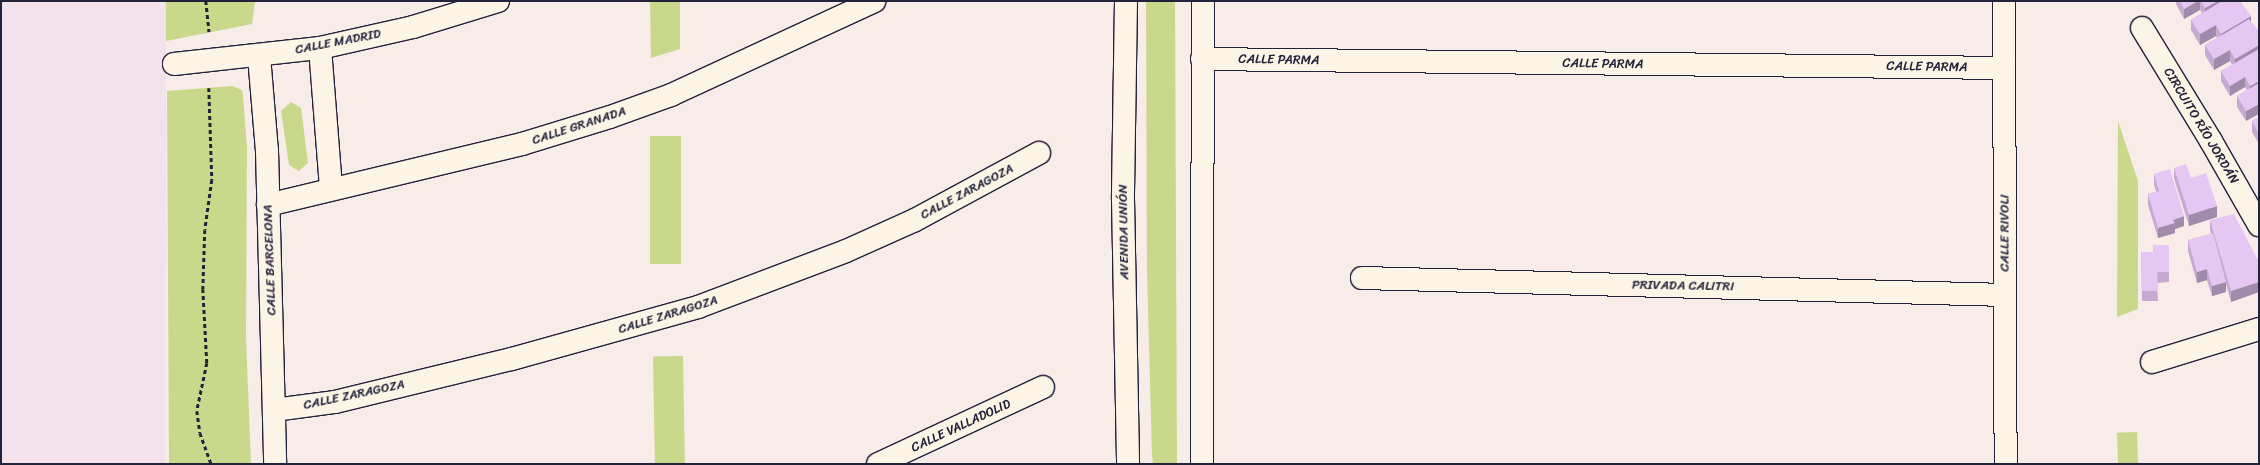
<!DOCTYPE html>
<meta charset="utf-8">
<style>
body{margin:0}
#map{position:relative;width:2260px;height:465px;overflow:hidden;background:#f8ece8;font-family:Sriracha,sans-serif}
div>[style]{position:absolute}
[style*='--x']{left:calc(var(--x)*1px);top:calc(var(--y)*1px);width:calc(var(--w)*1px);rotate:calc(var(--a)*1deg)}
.built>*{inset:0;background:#f3e1eb;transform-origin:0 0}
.green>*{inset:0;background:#c9d88b;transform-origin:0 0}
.path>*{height:2.5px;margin-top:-1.25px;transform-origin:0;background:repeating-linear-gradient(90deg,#22223b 0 4px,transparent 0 7px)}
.roads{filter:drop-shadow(1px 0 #22223b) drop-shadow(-1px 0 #22223b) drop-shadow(0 1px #22223b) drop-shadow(0 -1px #22223b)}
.minor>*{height:22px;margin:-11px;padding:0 11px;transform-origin:11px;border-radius:11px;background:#fcf5e5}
.tertiary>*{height:22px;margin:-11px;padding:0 11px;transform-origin:11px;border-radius:11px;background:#fcf5e5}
.wall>*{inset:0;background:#c6aad1}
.shaded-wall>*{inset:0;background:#a18baa}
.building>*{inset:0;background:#e6c6f3}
span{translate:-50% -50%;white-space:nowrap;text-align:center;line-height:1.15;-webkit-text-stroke:3px #fcf5e5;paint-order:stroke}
.street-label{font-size:13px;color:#22223b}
.frame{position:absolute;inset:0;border:2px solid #22223b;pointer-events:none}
</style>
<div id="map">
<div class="built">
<i style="left:1px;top:1px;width:165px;height:463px"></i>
</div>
<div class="green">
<i style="clip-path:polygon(166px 1px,255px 1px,252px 24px,166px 41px)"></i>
<i style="clip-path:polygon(650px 1px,680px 1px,680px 49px,651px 58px)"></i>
<i style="clip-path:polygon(1146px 1px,1175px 1px,1177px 464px,1153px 464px,1152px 456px,1147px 271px)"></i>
<i style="clip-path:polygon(232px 86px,242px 90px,243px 96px,247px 148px,246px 337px,251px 464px,169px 464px,167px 91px)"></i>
<i style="clip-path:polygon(291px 102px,301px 108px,308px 163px,299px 171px,289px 165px,281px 111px)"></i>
<i style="clip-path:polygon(2118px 121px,2138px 181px,2138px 309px,2117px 317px)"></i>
<i style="left:681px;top:136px;width:128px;height:31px;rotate:90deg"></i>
<i style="left:683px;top:356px;width:108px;height:30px;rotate:89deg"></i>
<i style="left:2137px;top:432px;width:32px;height:20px;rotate:88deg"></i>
</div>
<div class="path">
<i style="--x:206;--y:1;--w:31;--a:84"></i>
<i style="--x:209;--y:88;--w:92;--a:88.1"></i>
<i style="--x:212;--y:180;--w:50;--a:98"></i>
<i style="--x:205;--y:230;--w:59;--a:91.9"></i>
<i style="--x:203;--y:289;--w:74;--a:86.9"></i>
<i style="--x:207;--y:363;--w:49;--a:101.8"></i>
<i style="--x:197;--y:411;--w:22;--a:82"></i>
<i style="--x:200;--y:433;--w:33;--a:70"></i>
</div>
<div class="roads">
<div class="minor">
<i style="--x:2004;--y:1;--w:463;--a:89.8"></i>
<i style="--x:2142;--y:28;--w:132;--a:58.6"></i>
<i style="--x:2211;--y:141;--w:97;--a:60.3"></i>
<i style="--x:320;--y:48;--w:140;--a:85.5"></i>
<i style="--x:259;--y:56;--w:95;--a:85.2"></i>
<i style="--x:267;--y:151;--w:313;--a:88.5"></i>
<i style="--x:1202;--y:59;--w:802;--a:0.64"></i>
<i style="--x:174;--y:64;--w:147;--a:-6.3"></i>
<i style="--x:320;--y:48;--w:95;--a:-12.7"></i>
<i style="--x:413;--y:27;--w:89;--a:-17"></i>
<i style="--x:268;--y:205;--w:261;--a:-13.5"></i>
<i style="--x:522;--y:144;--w:92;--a:-17.1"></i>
<i style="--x:610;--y:117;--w:65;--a:-19.8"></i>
<i style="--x:671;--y:95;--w:224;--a:-24.8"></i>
<i style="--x:1362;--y:278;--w:643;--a:1.51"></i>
<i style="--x:2152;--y:362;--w:112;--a:-17.1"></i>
<i style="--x:274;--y:410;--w:62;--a:-7.5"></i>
<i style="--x:335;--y:402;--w:182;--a:-13.7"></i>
<i style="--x:512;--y:359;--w:193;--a:-15.6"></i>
<i style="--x:698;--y:307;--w:158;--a:-20.7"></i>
<i style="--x:846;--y:251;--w:76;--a:-24.2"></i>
<i style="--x:915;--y:220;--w:141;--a:-28.4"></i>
<i style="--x:878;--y:464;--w:182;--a:-25"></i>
</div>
<div class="tertiary">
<i style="--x:1126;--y:1;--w:198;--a:90.9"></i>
<i style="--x:1123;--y:199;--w:265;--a:88.9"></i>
<i style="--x:1202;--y:464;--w:463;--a:-89.9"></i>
</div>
</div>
<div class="wall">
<i style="clip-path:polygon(2176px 1px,2240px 1px,2251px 22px,2259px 32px,2246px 121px,2237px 107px,2237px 96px,2247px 90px,2245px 87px,2230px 96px,2221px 81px,2221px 71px,2232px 65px,2230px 61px,2214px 70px,2205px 55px,2205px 45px,2217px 38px,2216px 36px,2200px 45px,2191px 30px,2191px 20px,2202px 13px,2200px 10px,2184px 19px,2176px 4px)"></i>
<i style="clip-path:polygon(2259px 117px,2259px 144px,2252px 132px,2252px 121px)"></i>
<i style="clip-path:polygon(2174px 168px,2191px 178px,2217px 217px,2189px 226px,2174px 178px)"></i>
<i style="clip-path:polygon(2154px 174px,2184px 226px,2175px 229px,2175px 233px,2158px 238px,2148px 205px,2148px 194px,2156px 192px,2154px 184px)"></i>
<i style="clip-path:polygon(2210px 220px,2259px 262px,2259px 292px,2231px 302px,2226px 284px,2226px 292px,2212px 296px,2207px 280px,2197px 283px,2188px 251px,2188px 240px,2211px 234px,2210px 230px)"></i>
<i style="clip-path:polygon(2169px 245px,2169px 282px,2157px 283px,2158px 301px,2142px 301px,2141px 252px,2153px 252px)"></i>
</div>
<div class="shaded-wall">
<i style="clip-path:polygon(2198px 1px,2200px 1px,2200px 10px,2184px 19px,2184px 9px)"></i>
<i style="clip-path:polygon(2218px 1px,2236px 1px,2205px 19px,2205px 8px)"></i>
<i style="clip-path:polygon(2251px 16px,2251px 26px,2221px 44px,2221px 34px)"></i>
<i style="clip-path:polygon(2216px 25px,2216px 36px,2200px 45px,2200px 34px)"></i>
<i style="clip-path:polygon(2259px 45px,2259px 55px,2235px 70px,2235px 59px)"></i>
<i style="clip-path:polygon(2230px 50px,2230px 61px,2214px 70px,2214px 59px)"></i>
<i style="clip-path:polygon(2245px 77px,2245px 87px,2230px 96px,2230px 86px)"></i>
<i style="clip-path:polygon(2259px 81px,2259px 91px,2250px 96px,2250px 86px)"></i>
<i style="clip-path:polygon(2259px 104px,2259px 114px,2246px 121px,2246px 111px)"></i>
<i style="clip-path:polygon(2217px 206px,2217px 217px,2189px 226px,2189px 215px)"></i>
<i style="clip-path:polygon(2184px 216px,2184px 226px,2175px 229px,2175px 233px,2158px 238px,2158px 228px,2173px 220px)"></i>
<i style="clip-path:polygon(2207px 269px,2207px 280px,2197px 283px,2197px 272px)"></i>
<i style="clip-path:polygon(2226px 282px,2226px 292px,2212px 296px,2212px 286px)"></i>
<i style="clip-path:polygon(2259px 282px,2259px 292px,2231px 302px,2231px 291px)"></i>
</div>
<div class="building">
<i style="clip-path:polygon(2180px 1px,2198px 1px,2184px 9px)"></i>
<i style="clip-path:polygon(2201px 1px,2218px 1px,2205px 8px)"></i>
<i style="clip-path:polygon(2222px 1px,2240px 1px,2251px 16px,2221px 34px,2216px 25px,2200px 34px,2191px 20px)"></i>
<i style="clip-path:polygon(2249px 19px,2259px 32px,2259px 45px,2235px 59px,2230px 50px,2214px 59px,2205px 45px)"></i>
<i style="clip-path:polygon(2259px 49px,2259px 81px,2250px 86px,2245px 77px,2230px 86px,2221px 71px)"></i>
<i style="clip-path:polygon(2259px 83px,2259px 104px,2246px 111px,2237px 96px)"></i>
<i style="clip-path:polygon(2259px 117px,2259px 134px,2252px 121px)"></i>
<i style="clip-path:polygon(2186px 164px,2191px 178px,2206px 173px,2217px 206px,2189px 215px,2174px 168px)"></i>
<i style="clip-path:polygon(2170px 169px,2184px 216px,2173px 220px,2175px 223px,2158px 228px,2148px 194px,2159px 191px,2154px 174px)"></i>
<i style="clip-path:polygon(2234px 214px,2259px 262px,2259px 282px,2231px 291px,2210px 220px)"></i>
<i style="clip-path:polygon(2213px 233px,2226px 282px,2212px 286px,2207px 269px,2197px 272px,2188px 240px)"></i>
<i style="clip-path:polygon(2153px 245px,2169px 245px,2169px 272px,2157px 272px,2158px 291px,2142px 291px,2141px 252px,2153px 252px)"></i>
</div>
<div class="street-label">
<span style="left:338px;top:42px;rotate:-11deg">CALLE MADRID</span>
<span style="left:1279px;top:60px;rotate:1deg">CALLE PARMA</span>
<span style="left:1603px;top:64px;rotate:1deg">CALLE PARMA</span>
<span style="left:1927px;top:67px;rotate:1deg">CALLE PARMA</span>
<span style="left:579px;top:126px;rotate:-18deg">CALLE GRANADA</span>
<span style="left:2201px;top:126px;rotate:59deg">CIRCUITO RÍO JORDÁN</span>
<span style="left:967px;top:192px;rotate:-28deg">CALLE ZARAGOZA</span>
<span style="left:1124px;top:232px;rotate:-91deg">AVENIDA UNIÓN</span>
<span style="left:2005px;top:233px;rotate:-90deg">CALLE RIVOLI</span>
<span style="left:270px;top:260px;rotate:-92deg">CALLE BARCELONA</span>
<span style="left:1683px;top:286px;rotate:1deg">PRIVADA CALITRI</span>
<span style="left:668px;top:315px;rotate:-17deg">CALLE ZARAGOZA</span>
<span style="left:354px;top:395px;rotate:-12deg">CALLE ZARAGOZA</span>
<span style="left:961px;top:426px;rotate:-25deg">CALLE VALLADOLID</span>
</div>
<div class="frame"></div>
</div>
